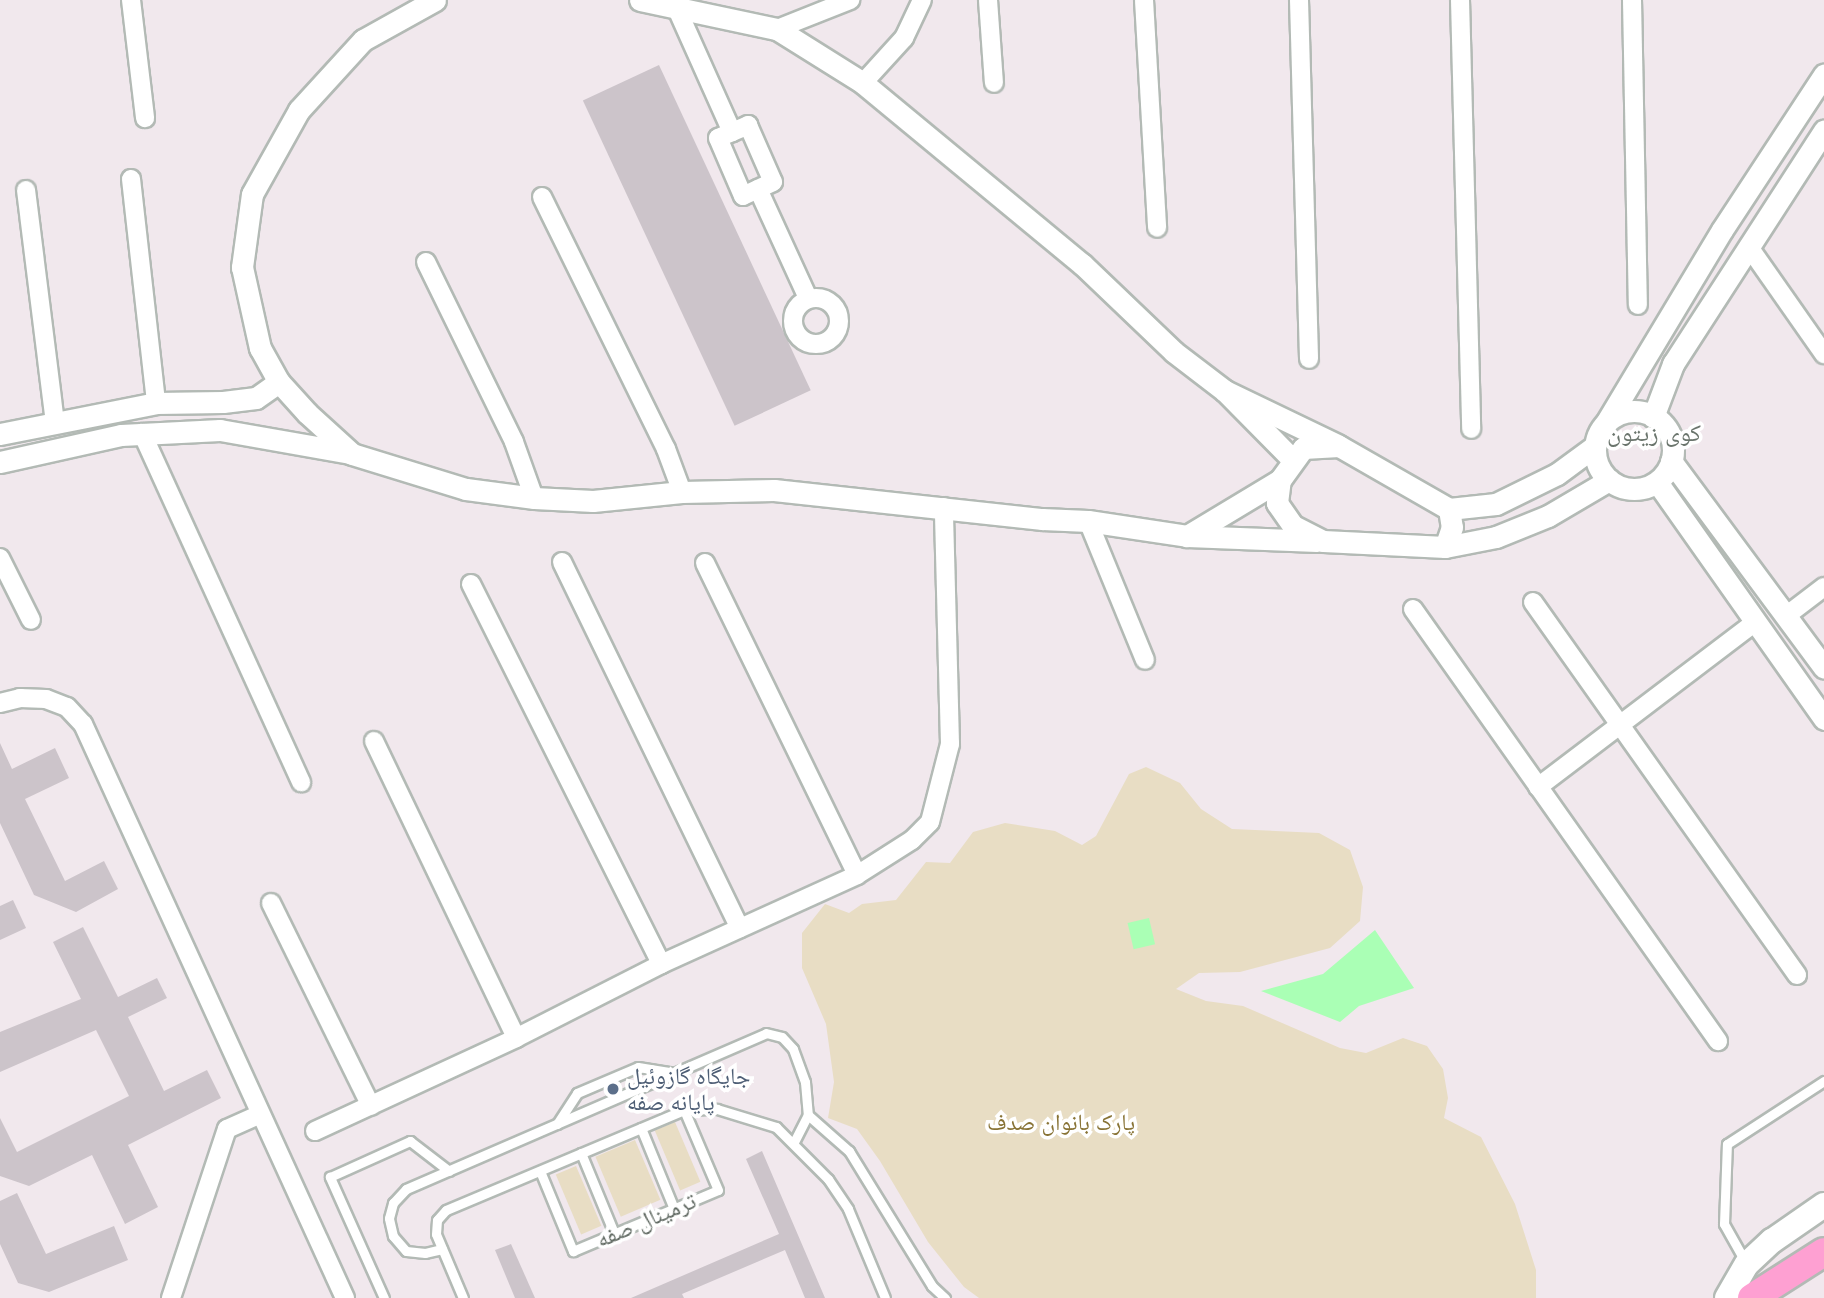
<!DOCTYPE html>
<meta charset="utf-8">
<style>
body{margin:0}
#map{position:relative;width:1824px;height:1298px;overflow:hidden;background:#f1e8ed;font-family:"Fira Sans","Noto Naskh Arabic",sans-serif}
div>[style]{position:absolute}
[style*='--x']{left:calc(var(--x)*1px);top:calc(var(--y)*1px);width:calc(var(--w)*1px);rotate:calc(var(--a)*1deg)}
.green>*{inset:0;background:#e8ddc4;transform-origin:0 0}
.water>*{inset:0;background:#aaffb5;transform-origin:0 0}
.building>*{inset:0;background:#ccc4ca;transform-origin:0 0}
.roads{filter:drop-shadow(2px 0 #b3bab5) drop-shadow(-2px 0 #b3bab5) drop-shadow(0 2px #b3bab5) drop-shadow(0 -2px #b3bab5)}
.service>*{height:9px;margin:-4.5px;padding:0 4.5px;transform-origin:4.5px;border-radius:4.5px;background:#fff}
.minor>*{height:18px;margin:-9px;padding:0 9px;transform-origin:9px;border-radius:9px;background:#fff}
.minor>.ring{margin:-9px;padding:0;box-sizing:content-box;background:none;border:18px solid #fff;border-radius:50%}
.tertiary>*{height:21px;margin:-10.5px;padding:0 10.5px;transform-origin:10.5px;border-radius:10.5px;background:#fff}
.tertiary>.ring{margin:-10.5px;padding:0;box-sizing:content-box;background:none;border:21px solid #fff;border-radius:50%}
.secondary>*{height:24px;margin:-12px;padding:0 12px;transform-origin:12px;border-radius:12px;background:#fff}
.trunk>*{height:28px;margin:-14px;padding:0 14px;transform-origin:14px;border-radius:14px;background:#fea0d2}
.dots>*{width:19px;height:19px;translate:-50% -50%;box-sizing:border-box;border:4px solid #fff;border-radius:50%}
span{translate:-50% -50%;white-space:nowrap;text-align:center;line-height:1.15;-webkit-text-stroke:7px #fff;paint-order:stroke}
.service-label{font-size:23px;color:#4e5e75}
.left{translate:0 -50%;text-align:left}
.park-label{font-size:23px;color:#887335}
.street-label{font-size:23px;color:#5f6861}
.neighbourhood-label{font-size:24px;color:#6b756d}
</style>
<div id="map">
<div class="green">
<i style="clip-path:polygon(1146px 767px,1180px 783px,1201px 809px,1232px 829px,1319px 833px,1350px 850px,1363px 887px,1360px 921px,1330px 948px,1240px 972px,1199px 973px,1176px 989px,1206px 1001px,1243px 1006px,1340px 1048px,1366px 1053px,1403px 1038px,1427px 1046px,1443px 1069px,1448px 1098px,1444px 1118px,1481px 1137px,1515px 1204px,1536px 1270px,1536px 1298px,979px 1298px,964px 1287px,928px 1242px,880px 1161px,857px 1129px,828px 1118px,834px 1082px,826px 1024px,802px 968px,802px 933px,825px 904px,849px 913px,862px 904px,896px 900px,926px 862px,950px 863px,973px 832px,1005px 823px,1055px 831px,1082px 845px,1096px 836px,1129px 774px)"></i>
<i style="left:675px;top:1122px;width:65px;height:22px;rotate:67deg"></i>
<i style="left:635px;top:1140px;width:65px;height:43px;rotate:67deg"></i>
<i style="left:576px;top:1166px;width:65px;height:22px;rotate:67deg"></i>
</div>
<div class="water">
<i style="left:1149px;top:918px;width:27px;height:22px;rotate:77deg"></i>
<i style="clip-path:polygon(1375px 930px,1414px 988px,1359px 1006px,1340px 1022px,1261px 991px,1323px 974px)"></i>
</div>
<div class="building">
<i style="left:659px;top:65px;width:359px;height:84px;rotate:65deg"></i>
<i style="clip-path:polygon(0 743px,12px 769px,55px 748px,69px 778px,25px 799px,65px 881px,104px 861px,118px 889px,76px 912px,34px 895px,0 823px)"></i>
<i style="clip-path:polygon(13px 900px,26px 928px,0 940px,0 906px)"></i>
<i style="clip-path:polygon(83px 927px,118px 997px,157px 978px,167px 998px,128px 1017px,164px 1091px,207px 1070px,221px 1098px,128px 1145px,158px 1207px,125px 1224px,92px 1155px,29px 1186px,0 1176px,0 1118px,17px 1152px,129px 1096px,96px 1030px,0 1072px,0 1032px,81px 999px,53px 942px)"></i>
<i style="clip-path:polygon(762px 1151px,825px 1298px,805px 1298px,785px 1250px,682px 1294px,684px 1298px,631px 1298px,779px 1234px,746px 1159px)"></i>
<i style="clip-path:polygon(17px 1193px,46px 1254px,114px 1226px,128px 1260px,49px 1292px,18px 1283px,0 1244px,0 1201px)"></i>
<i style="clip-path:polygon(511px 1244px,535px 1298px,515px 1298px,495px 1250px)"></i>
</div>
<div class="roads">
<div class="service">
<i style="--x:557;--y:1124;--w:37;--a:-57"></i>
<i style="--x:577;--y:1093;--w:66;--a:-23.1"></i>
<i style="--x:638;--y:1067;--w:36;--a:9"></i>
<i style="--x:641;--y:1128;--w:87;--a:67.8"></i>
<i style="--x:794;--y:1142;--w:30;--a:-63"></i>
<i style="--x:581;--y:1153;--w:87;--a:67.6"></i>
<i style="--x:540;--y:1171;--w:87;--a:67.6"></i>
<i style="--x:573;--y:1251;--w:157;--a:-22.8"></i>
<i style="--x:718;--y:1190;--w:87;--a:-113"></i>
<i style="--x:442;--y:1249;--w:17;--a:167"></i>
<i style="--x:425;--y:1253;--w:19;--a:-174"></i>
<i style="--x:406;--y:1251;--w:20;--a:-131"></i>
<i style="--x:393;--y:1236;--w:18;--a:-103"></i>
<i style="--x:389;--y:1218;--w:16;--a:-75"></i>
<i style="--x:393;--y:1203;--w:19;--a:-47"></i>
<i style="--x:406;--y:1189;--w:392;--a:-23.4"></i>
<i style="--x:766;--y:1033;--w:16;--a:14"></i>
<i style="--x:782;--y:1037;--w:16;--a:47"></i>
<i style="--x:793;--y:1049;--w:35;--a:70"></i>
<i style="--x:805;--y:1082;--w:33;--a:85"></i>
<i style="--x:808;--y:1115;--w:55;--a:41.3"></i>
<i style="--x:849;--y:1151;--w:158;--a:58.4"></i>
<i style="--x:932;--y:1286;--w:18;--a:43"></i>
<i style="--x:1746;--y:1263;--w:45;--a:-119.4"></i>
<i style="--x:1724;--y:1224;--w:80;--a:-87.9"></i>
<i style="--x:1727;--y:1144;--w:116;--a:-33"></i>
<i style="--x:384;--y:1298;--w:133;--a:-114.1"></i>
<i style="--x:330;--y:1177;--w:88;--a:-24.2"></i>
<i style="--x:410;--y:1141;--w:49;--a:37.6"></i>
<i style="--x:463;--y:1298;--w:69;--a:-112.9"></i>
<i style="--x:436;--y:1234;--w:14;--a:-86"></i>
<i style="--x:437;--y:1220;--w:13;--a:-48"></i>
<i style="--x:446;--y:1210;--w:258;--a:-22.8"></i>
<i style="--x:684;--y:1110;--w:33;--a:-2"></i>
<i style="--x:717;--y:1109;--w:62;--a:17"></i>
<i style="--x:776;--y:1127;--w:74;--a:45"></i>
<i style="--x:828;--y:1179;--w:36;--a:56"></i>
<i style="--x:848;--y:1209;--w:96;--a:67.4"></i>
</div>
<div class="minor">
<i style="--x:131;--y:0;--w:119;--a:83.2"></i>
<i style="--x:988;--y:0;--w:83;--a:85.9"></i>
<i style="--x:1144;--y:0;--w:228;--a:86.7"></i>
<i style="--x:1299;--y:0;--w:359;--a:88.4"></i>
<i style="--x:1460;--y:0;--w:429;--a:88.5"></i>
<i style="--x:1632;--y:0;--w:305;--a:88.9"></i>
<i style="--x:677;--y:9;--w:135;--a:65.9"></i>
<i style="--x:777;--y:29;--w:79;--a:-21.7"></i>
<i style="--x:863;--y:83;--w:61;--a:-47.7"></i>
<i style="--x:904;--y:38;--w:42;--a:-64.7"></i>
<i style="--x:748;--y:125;--w:62;--a:66.3"></i>
<i style="--x:773;--y:182;--w:33;--a:155"></i>
<i style="--x:743;--y:196;--w:63;--a:-113.3"></i>
<i style="--x:718;--y:138;--w:33;--a:-23"></i>
<i style="--x:131;--y:179;--w:225;--a:83.6"></i>
<i style="--x:758;--y:189;--w:120;--a:65.4"></i>
<i style="--x:26;--y:190;--w:234;--a:82.9"></i>
<i style="--x:542;--y:197;--w:281;--a:63.8"></i>
<i style="--x:666;--y:449;--w:46;--a:69.6"></i>
<i style="--x:1749;--y:247;--w:131;--a:55"></i>
<i style="--x:426;--y:262;--w:200;--a:63.9"></i>
<i style="--x:514;--y:442;--w:59;--a:70.3"></i>
<i class="ring" style="left:793px;top:298px;width:28px;height:28px"></i>
<i style="--x:142;--y:433;--w:384;--a:65.5"></i>
<i style="--x:1088;--y:521;--w:150;--a:67.7"></i>
<i style="--x:0;--y:558;--w:69;--a:63.4"></i>
<i style="--x:562;--y:562;--w:407;--a:64.1"></i>
<i style="--x:705;--y:563;--w:347;--a:64"></i>
<i style="--x:471;--y:584;--w:425;--a:63.4"></i>
<i style="--x:1533;--y:602;--w:457;--a:54.7"></i>
<i style="--x:1413;--y:609;--w:529;--a:54.78"></i>
<i style="--x:1786;--y:616;--w:48;--a:-37.3"></i>
<i style="--x:0;--y:703;--w:21;--a:-14"></i>
<i style="--x:20;--y:698;--w:26;--a:2"></i>
<i style="--x:46;--y:699;--w:22;--a:21"></i>
<i style="--x:67;--y:707;--w:23;--a:47"></i>
<i style="--x:83;--y:724;--w:631;--a:65.47"></i>
<i style="--x:374;--y:741;--w:329;--a:64.4"></i>
<i style="--x:1538;--y:787;--w:271;--a:-37.2"></i>
<i style="--x:271;--y:903;--w:226;--a:63.8"></i>
<i style="--x:315;--y:1131;--w:221;--a:-24.8"></i>
<i style="--x:516;--y:1038;--w:163;--a:-27"></i>
<i style="--x:661;--y:964;--w:215;--a:-24.4"></i>
<i style="--x:857;--y:875;--w:65;--a:-32.5"></i>
<i style="--x:912;--y:840;--w:25;--a:-45"></i>
<i style="--x:930;--y:822;--w:81;--a:-75.6"></i>
<i style="--x:950;--y:744;--w:237;--a:-91.5"></i>
<i style="--x:171;--y:1298;--w:178;--a:-71.7"></i>
<i style="--x:227;--y:1129;--w:35;--a:-24"></i>
</div>
<div class="tertiary">
<i style="--x:435;--y:0;--w:82;--a:150.9"></i>
<i style="--x:363;--y:40;--w:95;--a:132.4"></i>
<i style="--x:299;--y:110;--w:96;--a:119.2"></i>
<i style="--x:252;--y:194;--w:74;--a:97.8"></i>
<i style="--x:242;--y:267;--w:83;--a:77.5"></i>
<i style="--x:260;--y:348;--w:39;--a:61"></i>
<i style="--x:279;--y:382;--w:42;--a:47.9"></i>
<i style="--x:307;--y:413;--w:61;--a:42.3"></i>
<i style="--x:352;--y:454;--w:119;--a:17.1"></i>
<i style="--x:466;--y:489;--w:69;--a:7.5"></i>
<i style="--x:534;--y:498;--w:59;--a:2.9"></i>
<i style="--x:593;--y:501;--w:89;--a:-5.8"></i>
<i style="--x:682;--y:492;--w:92;--a:-1.2"></i>
<i style="--x:774;--y:490;--w:270;--a:6.2"></i>
<i style="--x:1042;--y:519;--w:46;--a:2.5"></i>
<i style="--x:1088;--y:521;--w:100;--a:8.6"></i>
<i style="--x:640;--y:0;--w:140;--a:12"></i>
<i style="--x:777;--y:29;--w:102;--a:32.1"></i>
<i style="--x:863;--y:83;--w:284;--a:39.6"></i>
<i style="--x:1082;--y:264;--w:127;--a:43.7"></i>
<i style="--x:1174;--y:352;--w:64;--a:37.4"></i>
<i class="ring" style="left:1595px;top:411px;width:57px;height:57px"></i>
<i style="--x:1653;--y:417;--w:57;--a:-69.3"></i>
<i style="--x:1673;--y:364;--w:278;--a:-57.1"></i>
<i style="--x:1606;--y:423;--w:225;--a:-59"></i>
<i style="--x:1722;--y:230;--w:186;--a:-56.7"></i>
<i style="--x:0;--y:434;--w:159;--a:-11.2"></i>
<i style="--x:156;--y:403;--w:67;--a:-0.9"></i>
<i style="--x:223;--y:402;--w:33;--a:-7"></i>
<i style="--x:256;--y:398;--w:28;--a:-35"></i>
<i style="--x:1339;--y:446;--w:127;--a:29.8"></i>
<i style="--x:1449;--y:509;--w:18;--a:81"></i>
<i style="--x:1452;--y:527;--w:21;--a:109"></i>
<i style="--x:1445;--y:547;--w:122;--a:-177.2"></i>
<i style="--x:1323;--y:541;--w:34;--a:-153"></i>
<i style="--x:1293;--y:526;--w:28;--a:-125"></i>
<i style="--x:1277;--y:503;--w:23;--a:-83"></i>
<i style="--x:1280;--y:480;--w:39;--a:-54"></i>
<i style="--x:1303;--y:448;--w:36;--a:-3"></i>
<i style="--x:1293;--y:460;--w:97;--a:-134.6"></i>
<i style="--x:1225;--y:391;--w:124;--a:25.7"></i>
<i style="--x:1671;--y:461;--w:257;--a:53.5"></i>
<i style="--x:0;--y:462;--w:124;--a:-12.6"></i>
<i style="--x:121;--y:435;--w:99;--a:-2.9"></i>
<i style="--x:220;--y:430;--w:132;--a:10"></i>
<i style="--x:1280;--y:480;--w:109;--a:148.9"></i>
<i style="--x:1187;--y:536;--w:130;--a:2.2"></i>
<i style="--x:1657;--y:482;--w:290;--a:54.8"></i>
<i style="--x:1449;--y:509;--w:47;--a:-6.1"></i>
<i style="--x:1496;--y:504;--w:68;--a:-26.2"></i>
<i style="--x:1557;--y:474;--w:47;--a:-36.4"></i>
<i style="--x:1445;--y:547;--w:52;--a:-11.1"></i>
<i style="--x:1496;--y:537;--w:56;--a:-22"></i>
<i style="--x:1548;--y:516;--w:71;--a:-30.5"></i>
</div>
<div class="secondary">
<i style="--x:1727;--y:1298;--w:39;--a:-60"></i>
<i style="--x:1747;--y:1264;--w:34;--a:-43"></i>
<i style="--x:1772;--y:1241;--w:63;--a:-34.7"></i>
</div>
<div class="trunk">
<i style="--x:1752;--y:1298;--w:85;--a:-32.6"></i>
</div>
</div>
<div class="dots">
<i style="left:613px;top:1089px;background:#5c6f8a"></i>
</div>
<div class="service-label">
<span class="left" style="left:627px;top:1089px">جایگاه گازوئیل<br>پایانه صفه</span>
</div>
<div class="park-label">
<span style="left:1061px;top:1122px">پارک بانوان صدف</span>
</div>
<div class="street-label">
<span style="left:646px;top:1220px;rotate:-23deg">ترمینال صفه</span>
</div>
<div class="neighbourhood-label">
<span style="left:1654px;top:434px">کوی زیتون</span>
</div>
</div>
